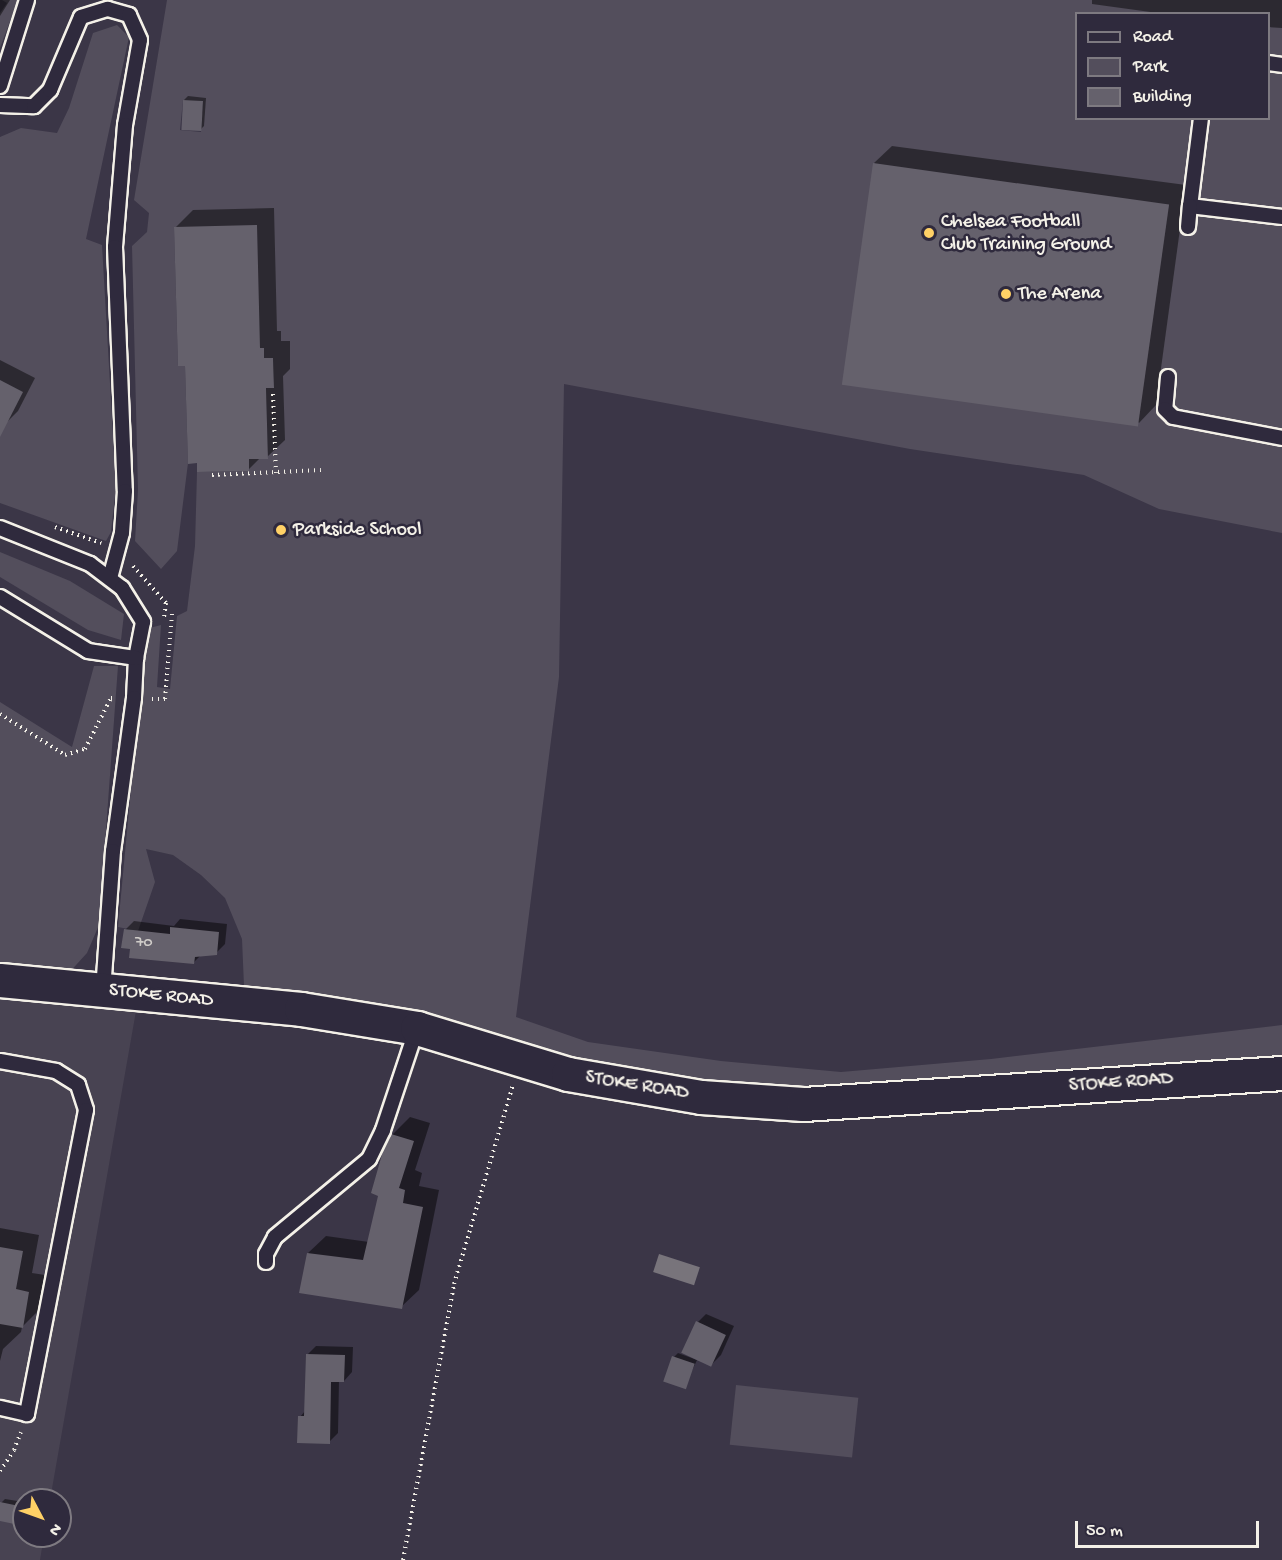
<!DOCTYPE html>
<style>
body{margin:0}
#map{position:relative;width:1282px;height:1560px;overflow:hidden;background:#3b3647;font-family:"Gochi Hand",sans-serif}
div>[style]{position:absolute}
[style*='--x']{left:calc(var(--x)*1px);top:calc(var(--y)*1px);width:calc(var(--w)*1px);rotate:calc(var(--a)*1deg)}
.built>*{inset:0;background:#484352}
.green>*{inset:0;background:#534e5c;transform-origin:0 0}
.water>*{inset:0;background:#78747b;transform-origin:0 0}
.shadow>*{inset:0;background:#0007}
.building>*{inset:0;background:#65616c;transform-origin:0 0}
.path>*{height:4px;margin-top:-2px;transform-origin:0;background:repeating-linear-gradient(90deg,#f4f1e8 0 1.5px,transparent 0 6px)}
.roads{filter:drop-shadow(2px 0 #f4f1e8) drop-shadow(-2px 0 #f4f1e8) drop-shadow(0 2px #f4f1e8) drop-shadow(0 -2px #f4f1e8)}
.service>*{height:14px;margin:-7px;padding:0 7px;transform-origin:7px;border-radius:7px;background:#2f2a3d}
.primary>*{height:33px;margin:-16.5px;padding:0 16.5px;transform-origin:16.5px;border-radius:16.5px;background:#2f2a3d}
.dots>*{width:16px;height:16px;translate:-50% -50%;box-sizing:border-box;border:3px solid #2f2a3d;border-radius:50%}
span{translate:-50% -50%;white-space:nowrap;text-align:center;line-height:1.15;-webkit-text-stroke:5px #2f2a3d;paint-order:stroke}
.number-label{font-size:16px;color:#d0cdc9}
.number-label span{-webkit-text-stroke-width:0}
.poi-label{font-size:20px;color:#f4f1e8}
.left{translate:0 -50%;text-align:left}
.street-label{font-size:20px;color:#f4f1e8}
.legend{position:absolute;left:1075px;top:12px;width:195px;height:108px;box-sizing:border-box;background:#2f2a3d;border:2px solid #7e7a81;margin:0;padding:8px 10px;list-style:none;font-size:18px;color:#f4f1e8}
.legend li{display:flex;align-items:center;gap:12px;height:30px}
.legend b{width:30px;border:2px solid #7e7a81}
.north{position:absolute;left:12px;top:1488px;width:60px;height:60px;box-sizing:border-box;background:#2f2a3d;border:2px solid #7e7a81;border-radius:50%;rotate:131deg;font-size:16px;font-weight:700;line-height:24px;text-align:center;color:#f4f1e8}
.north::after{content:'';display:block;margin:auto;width:21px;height:27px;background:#ffd166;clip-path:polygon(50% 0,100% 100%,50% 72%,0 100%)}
.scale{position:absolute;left:1075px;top:1521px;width:184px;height:27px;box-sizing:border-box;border:3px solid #f4f1e8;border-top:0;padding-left:8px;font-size:18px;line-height:21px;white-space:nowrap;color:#f4f1e8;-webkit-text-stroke:4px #2f2a3d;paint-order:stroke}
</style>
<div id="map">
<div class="built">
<i style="clip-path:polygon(0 994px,136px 1011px,50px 1500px,24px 1500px,24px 1536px,44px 1536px,40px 1560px,0 1560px)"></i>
</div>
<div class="green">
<i style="clip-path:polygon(2px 0,18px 0,0 48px,0 13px,7px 3px)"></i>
<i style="clip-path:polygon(evenodd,167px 0,1282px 0,1282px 533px,1159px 509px,1084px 475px,910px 449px,564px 384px,559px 677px,516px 1017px,588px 1042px,721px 1061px,841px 1072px,991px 1059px,1282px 1025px,1282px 1065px,1027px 1083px,697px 1089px,250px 994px,244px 986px,242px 939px,225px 898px,201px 875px,173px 855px,146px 849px,155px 882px,138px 931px,118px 927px,146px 629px,161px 625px,157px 687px,170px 689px,177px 616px,187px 611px,195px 546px,197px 472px,249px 471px,249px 459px,268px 459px,266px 388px,274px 388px,273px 358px,264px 358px,264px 348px,260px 348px,174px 227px,178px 366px,185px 366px,188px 463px,177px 551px,161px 569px,135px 541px,138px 490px,132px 246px,147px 232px,149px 213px,134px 200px,167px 0,1076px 14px,1268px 14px,1268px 118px,1076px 118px,1076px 14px,167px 0,183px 100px,203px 101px,201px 132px,180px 130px,183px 100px)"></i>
<i style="clip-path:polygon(117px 25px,129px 37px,86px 239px,102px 245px,116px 487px,111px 532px,106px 541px,0 503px,0 137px,21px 128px,57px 133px,69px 108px,93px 33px)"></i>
<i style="clip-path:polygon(0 552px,70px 581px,124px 614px,121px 640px,88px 630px,0 577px)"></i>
<i style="clip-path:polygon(94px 666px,118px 666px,99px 925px,87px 953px,66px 976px,0 967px,0 702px,72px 747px)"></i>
<i style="left:736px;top:1385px;width:123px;height:60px;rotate:6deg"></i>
</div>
<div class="water">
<i style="left:659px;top:1254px;width:43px;height:19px;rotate:18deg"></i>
</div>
<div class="shadow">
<i style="clip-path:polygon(0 0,10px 0,0 16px)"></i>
<i style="clip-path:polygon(1092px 0,1282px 0,1282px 28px,1268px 27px,1268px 14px,1165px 14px,1092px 4px)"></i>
<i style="clip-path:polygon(188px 96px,206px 98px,204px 126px,200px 130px,184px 100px)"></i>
<i style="clip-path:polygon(892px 146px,1186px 185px,1156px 405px,1139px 423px,874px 163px)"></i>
<i style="clip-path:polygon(274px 208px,277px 331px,281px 331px,281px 341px,290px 341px,290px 369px,283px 376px,285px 440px,267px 457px,260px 458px,249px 469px,187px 364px,175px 228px,193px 210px)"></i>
<i style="clip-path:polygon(0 360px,35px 378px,18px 411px,5px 424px,0 422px)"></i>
<i style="clip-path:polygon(180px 919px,227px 924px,225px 944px,216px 953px,202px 954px,193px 963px,132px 948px,125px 930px,134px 921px,174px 926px)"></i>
<i style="clip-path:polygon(410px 1117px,430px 1123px,415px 1170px,422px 1173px,419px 1186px,439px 1190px,419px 1290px,401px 1307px,308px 1253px,326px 1236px,369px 1242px,392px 1135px)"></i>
<i style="clip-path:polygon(0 1228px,39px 1235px,32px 1273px,45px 1275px,39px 1310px,22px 1327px,21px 1332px,3px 1349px,0 1361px)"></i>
<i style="clip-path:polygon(706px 1314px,734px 1326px,721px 1355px,712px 1364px,698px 1322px)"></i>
<i style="clip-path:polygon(316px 1346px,353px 1347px,352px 1372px,344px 1381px,339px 1381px,338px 1433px,329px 1442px,300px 1417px,305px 1411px,308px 1354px)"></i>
<i style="clip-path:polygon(678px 1353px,697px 1360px,684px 1388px,674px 1357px)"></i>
<i style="clip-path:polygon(5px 1499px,24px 1502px,24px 1524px,0 1520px,1px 1503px)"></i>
</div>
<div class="building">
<i style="left:183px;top:100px;width:20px;height:30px;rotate:3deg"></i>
<i style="left:873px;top:163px;width:299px;height:224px;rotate:8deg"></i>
<i style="clip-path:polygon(257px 225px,260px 348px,264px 348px,264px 358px,273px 358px,274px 388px,266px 388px,268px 459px,249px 459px,249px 471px,197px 472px,197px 463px,188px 464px,185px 366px,178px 366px,174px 227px)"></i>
<i style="clip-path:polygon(0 380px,23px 392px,0 437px)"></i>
<i style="clip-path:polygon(170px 927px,219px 932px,217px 955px,195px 957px,194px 964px,129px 958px,130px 949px,121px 948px,124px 929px,170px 934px)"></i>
<i style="clip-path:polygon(391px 1134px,414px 1141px,399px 1188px,405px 1190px,403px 1203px,423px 1207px,402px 1309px,299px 1293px,307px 1253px,363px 1260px,378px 1196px,371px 1193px,383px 1151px)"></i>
<i style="clip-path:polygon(0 1247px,23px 1251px,16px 1289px,29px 1292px,23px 1328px,0 1324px)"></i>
<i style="left:696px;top:1321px;width:33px;height:35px;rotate:25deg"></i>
<i style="clip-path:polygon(306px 1354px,345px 1355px,344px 1382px,331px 1382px,330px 1444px,297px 1443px,298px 1416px,304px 1416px)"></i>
<i style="left:672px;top:1356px;width:24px;height:27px;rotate:19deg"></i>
<i style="clip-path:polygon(0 1502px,24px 1507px,24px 1526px,0 1521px)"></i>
</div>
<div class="path">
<i style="--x:273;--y:394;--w:79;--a:87.8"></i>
<i style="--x:212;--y:475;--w:109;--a:-2.6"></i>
<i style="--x:55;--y:527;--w:49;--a:19.2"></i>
<i style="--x:133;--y:566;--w:50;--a:48.3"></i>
<i style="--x:166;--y:603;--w:14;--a:98"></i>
<i style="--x:152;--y:699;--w:13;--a:0"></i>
<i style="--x:165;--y:699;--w:86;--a:-85.3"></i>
<i style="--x:0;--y:714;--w:77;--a:32.2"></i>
<i style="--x:65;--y:755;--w:21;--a:-17"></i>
<i style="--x:85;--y:749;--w:57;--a:-63"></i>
<i style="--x:111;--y:698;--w:4;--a:0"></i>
<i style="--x:0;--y:1471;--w:25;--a:-56"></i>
<i style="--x:14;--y:1450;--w:19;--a:-69"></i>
<i style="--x:403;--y:1560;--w:281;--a:-79.5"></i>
<i style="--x:454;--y:1284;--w:208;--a:-73.5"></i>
</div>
<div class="roads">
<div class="service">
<i style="--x:1268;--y:63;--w:14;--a:8"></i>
<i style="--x:0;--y:86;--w:90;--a:-72.6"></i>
<i style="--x:0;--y:105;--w:34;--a:2"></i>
<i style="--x:34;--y:106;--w:23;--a:-45"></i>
<i style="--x:50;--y:90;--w:79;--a:-67"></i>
<i style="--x:81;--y:17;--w:28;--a:-17"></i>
<i style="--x:108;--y:9;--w:22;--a:16"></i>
<i style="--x:129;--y:15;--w:27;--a:66"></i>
<i style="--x:140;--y:40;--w:86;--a:100"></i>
<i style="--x:125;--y:125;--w:122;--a:94.7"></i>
<i style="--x:115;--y:247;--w:244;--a:87.7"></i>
<i style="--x:125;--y:491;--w:42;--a:94.1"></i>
<i style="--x:122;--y:533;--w:47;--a:104.9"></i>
<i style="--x:1201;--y:118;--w:89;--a:97.1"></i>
<i style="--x:1190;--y:206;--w:93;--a:6.8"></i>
<i style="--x:1188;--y:227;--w:21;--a:-85"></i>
<i style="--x:1168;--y:377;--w:32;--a:95"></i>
<i style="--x:1165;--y:409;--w:11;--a:45"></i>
<i style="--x:1173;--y:417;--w:111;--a:10.9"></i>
<i style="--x:0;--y:528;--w:97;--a:21.8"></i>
<i style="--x:90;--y:564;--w:40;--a:37"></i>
<i style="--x:122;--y:588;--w:40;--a:58"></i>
<i style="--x:143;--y:622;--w:37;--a:101"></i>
<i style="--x:136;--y:658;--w:40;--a:92.9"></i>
<i style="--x:134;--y:698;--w:154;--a:97.8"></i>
<i style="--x:113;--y:851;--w:139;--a:94.1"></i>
<i style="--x:0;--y:597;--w:103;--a:31.5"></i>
<i style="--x:88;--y:651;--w:49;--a:8.3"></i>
<i style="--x:0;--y:1061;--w:57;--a:10.1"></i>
<i style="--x:56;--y:1071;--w:26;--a:32"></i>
<i style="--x:78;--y:1085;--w:26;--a:72"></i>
<i style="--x:86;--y:1110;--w:310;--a:101"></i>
<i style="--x:27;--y:1414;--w:28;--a:-167"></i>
<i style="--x:266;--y:1262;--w:8;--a:-90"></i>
<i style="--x:266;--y:1254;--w:19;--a:-62"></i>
<i style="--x:275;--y:1237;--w:122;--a:-39.7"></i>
<i style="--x:369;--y:1159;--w:32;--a:-64"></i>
<i style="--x:383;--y:1130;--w:108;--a:-71.6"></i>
</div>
<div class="primary">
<i style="--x:0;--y:980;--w:302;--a:5.5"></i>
<i style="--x:301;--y:1009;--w:118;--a:9.3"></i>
<i style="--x:417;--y:1028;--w:158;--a:16.9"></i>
<i style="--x:568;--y:1074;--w:135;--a:9.8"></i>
<i style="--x:701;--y:1097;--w:102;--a:3.9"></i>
<i style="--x:803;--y:1104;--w:480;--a:-3.7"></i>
</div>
</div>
<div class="dots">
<i style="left:929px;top:233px;background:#ffd166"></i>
<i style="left:1006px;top:294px;background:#ffd166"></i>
<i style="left:281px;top:530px;background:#ffd166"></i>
</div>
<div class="number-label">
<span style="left:144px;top:944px">70</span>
</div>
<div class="poi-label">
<span class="left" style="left:941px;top:234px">Chelsea Football<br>Club Training Ground</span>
<span class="left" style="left:1018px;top:294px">The Arena</span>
<span class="left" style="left:293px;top:530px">Parkside School</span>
</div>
<div class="street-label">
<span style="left:161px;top:996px;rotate:6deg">STOKE ROAD</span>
<span style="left:1121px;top:1083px;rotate:-4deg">STOKE ROAD</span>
<span style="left:637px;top:1086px;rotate:9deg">STOKE ROAD</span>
</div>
<ul class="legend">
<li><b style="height:8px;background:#2f2a3d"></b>Road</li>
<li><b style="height:16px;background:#534e5c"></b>Park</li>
<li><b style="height:16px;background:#65616c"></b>Building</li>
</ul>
<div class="north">N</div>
<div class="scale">50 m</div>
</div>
